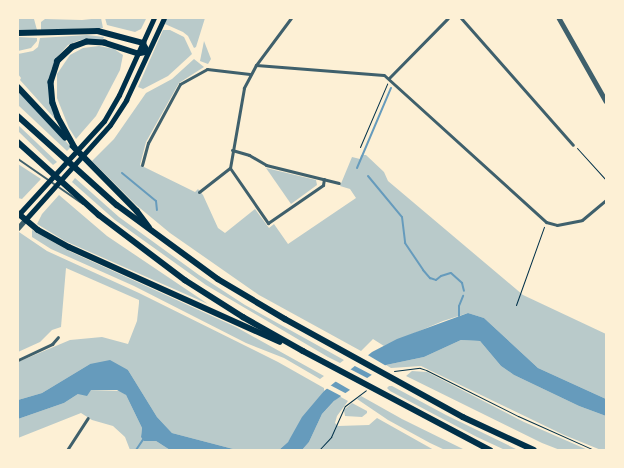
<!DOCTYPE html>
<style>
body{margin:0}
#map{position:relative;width:624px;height:468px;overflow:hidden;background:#fdf0d5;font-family:"Nunito Sans",sans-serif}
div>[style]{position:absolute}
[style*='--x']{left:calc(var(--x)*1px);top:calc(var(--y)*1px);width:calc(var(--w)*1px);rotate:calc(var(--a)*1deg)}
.green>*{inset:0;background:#b9caca}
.water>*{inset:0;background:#669bbc}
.pier>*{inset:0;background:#fdf0d5}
.stream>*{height:2px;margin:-1px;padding:0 1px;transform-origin:1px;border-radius:1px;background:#669bbc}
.path>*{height:1px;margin:-0.5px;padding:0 0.5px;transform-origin:0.5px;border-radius:0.5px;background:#003049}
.service>*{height:2px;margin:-1px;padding:0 1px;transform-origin:1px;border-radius:1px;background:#3f606c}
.minor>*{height:3px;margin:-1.5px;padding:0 1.5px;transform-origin:1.5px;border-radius:1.5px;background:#3f606c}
.tertiary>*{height:4.5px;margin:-2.25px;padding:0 2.25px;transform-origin:2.25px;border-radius:2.25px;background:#3f606c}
.primary>*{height:5px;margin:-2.5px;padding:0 2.5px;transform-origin:2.5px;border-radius:2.5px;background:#003049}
.trunk>*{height:5.5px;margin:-2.75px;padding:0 2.75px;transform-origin:2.75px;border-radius:2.75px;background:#003049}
span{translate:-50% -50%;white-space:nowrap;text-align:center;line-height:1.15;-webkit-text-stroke:4px #fdf0d5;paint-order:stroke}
.frame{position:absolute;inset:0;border:19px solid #fdf0d5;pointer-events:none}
</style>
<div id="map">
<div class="green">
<i style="clip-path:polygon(18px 18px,34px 19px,37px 30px,18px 30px)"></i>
<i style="clip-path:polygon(101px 18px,103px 28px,41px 30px,41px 22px,45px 19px,82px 20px)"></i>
<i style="clip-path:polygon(105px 18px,142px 18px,146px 19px,141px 29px,135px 32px,107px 25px)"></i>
<i style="clip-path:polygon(167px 18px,205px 18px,196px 47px,194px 48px,188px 36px,183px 32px,165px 24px)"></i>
<i style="clip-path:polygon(163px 30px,170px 30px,184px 37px,192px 54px,168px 76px,143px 89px,138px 87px)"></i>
<i style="clip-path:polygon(87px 35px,104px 37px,103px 39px,80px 40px,68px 45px,57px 57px,51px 70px,49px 93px,56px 120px,20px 80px,21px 78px,18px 74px,18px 54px,33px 51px,38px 47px,40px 38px)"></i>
<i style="clip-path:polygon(18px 37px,37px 38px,37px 41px,31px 48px,18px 51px)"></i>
<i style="clip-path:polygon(204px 41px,211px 59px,208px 64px,200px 61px)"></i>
<i style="clip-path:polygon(99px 46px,114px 49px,123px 55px,120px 70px,96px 116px,76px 139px,69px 128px,57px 98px,57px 74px,70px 55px,83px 48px)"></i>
<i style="clip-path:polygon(194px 59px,204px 67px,179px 83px,146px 142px,140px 165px,195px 192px,198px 189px,203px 195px,218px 228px,225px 233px,255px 209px,269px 228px,274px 224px,288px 244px,356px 198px,350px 189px,340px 186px,352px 157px,360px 159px,361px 155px,366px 155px,384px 172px,388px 181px,523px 295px,606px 334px,606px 399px,538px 368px,484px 318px,468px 313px,443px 321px,384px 346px,373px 339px,361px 351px,259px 295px,170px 233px,135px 204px,92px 161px,114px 139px,146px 93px,172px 79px)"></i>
<i style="clip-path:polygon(18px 90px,71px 147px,67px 151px,18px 105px)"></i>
<i style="clip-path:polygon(18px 125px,57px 162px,53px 165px,18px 131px)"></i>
<i style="clip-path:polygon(18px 164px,41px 179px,22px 199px,18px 198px)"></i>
<i style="clip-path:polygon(266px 168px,316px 180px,317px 185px,291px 204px)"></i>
<i style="clip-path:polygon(75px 178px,119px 217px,199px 275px,245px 305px,344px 360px,340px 363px,328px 357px,206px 285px,115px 220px,72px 182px)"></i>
<i style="clip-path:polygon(59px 195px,107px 236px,208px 304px,65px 241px,37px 224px,42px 214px)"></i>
<i style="clip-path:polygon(32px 230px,69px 251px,236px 327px,324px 376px,320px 379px,284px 358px,246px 343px,134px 286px,51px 249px,32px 237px)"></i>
<i style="clip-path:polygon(19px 232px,47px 251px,139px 293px,278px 362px,324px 388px,324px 391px,288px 442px,279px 450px,237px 450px,172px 433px,157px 417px,128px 370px,90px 364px,42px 393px,18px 400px,18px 362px,70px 340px,102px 337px,128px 344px,137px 321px,139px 303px,139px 300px,66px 268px,61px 327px,52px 330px,40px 342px,18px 352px)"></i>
<i style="clip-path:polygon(461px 340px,480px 341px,501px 366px,514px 375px,579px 406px,606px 416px,606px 450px,601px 450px,564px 435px,421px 366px,391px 368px,386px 365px,424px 357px)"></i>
<i style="clip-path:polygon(412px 371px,427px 372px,524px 422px,588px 450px,560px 450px,542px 443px,406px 376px)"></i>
<i style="clip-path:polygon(389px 386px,392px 386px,446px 415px,518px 450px,505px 450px,477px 437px,390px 391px,387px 388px)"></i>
<i style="clip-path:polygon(90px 390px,121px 391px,126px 395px,142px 428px,141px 437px,156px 441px,170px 450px,130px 450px,125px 437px,113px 426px,92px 420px,81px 413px,18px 438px,18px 419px,64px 403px,78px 394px)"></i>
<i style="clip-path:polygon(339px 396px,348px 401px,337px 416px,335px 423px,338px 426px,369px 425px,377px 418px,434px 450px,302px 450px,309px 442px,322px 414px)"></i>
<i style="clip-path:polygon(361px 396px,402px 419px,465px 450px,445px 450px,430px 443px,388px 420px,357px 399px)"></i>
<i style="clip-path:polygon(352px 403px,367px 411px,367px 413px,362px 417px,345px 416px,344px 410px)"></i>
</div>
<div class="water">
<i style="clip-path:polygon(468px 313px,484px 318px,538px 368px,606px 399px,606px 416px,579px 406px,514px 375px,501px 366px,480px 341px,461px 340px,424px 357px,386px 365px,334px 401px,322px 414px,309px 442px,302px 450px,279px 450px,288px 442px,302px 417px,324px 391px,372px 352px,397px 339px)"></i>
<i style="clip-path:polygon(110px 360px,128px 370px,157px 417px,172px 433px,237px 450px,170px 450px,156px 441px,144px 441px,141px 437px,142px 428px,126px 395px,117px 390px,91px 390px,87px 396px,78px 394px,64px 403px,18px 419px,18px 400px,42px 393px,90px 364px)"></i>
</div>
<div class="pier">
<i style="clip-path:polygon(366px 354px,388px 367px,374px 376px,353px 365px)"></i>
<i style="clip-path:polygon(348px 368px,369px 379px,352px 391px,333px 380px)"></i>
<i style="clip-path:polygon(328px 384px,347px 394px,343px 397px,324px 387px)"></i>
</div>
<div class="stream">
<i style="--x:357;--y:168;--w:87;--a:-67"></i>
<i style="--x:122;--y:173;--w:44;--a:39.5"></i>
<i style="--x:156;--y:201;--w:9;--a:84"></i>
<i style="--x:368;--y:176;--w:53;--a:50.3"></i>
<i style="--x:402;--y:217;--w:26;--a:83"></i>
<i style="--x:405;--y:243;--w:32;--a:56"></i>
<i style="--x:423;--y:270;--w:11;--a:49"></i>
<i style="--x:430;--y:278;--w:6;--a:18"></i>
<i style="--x:436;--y:280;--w:6;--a:-39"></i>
<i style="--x:441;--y:276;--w:10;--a:-17"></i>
<i style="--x:451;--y:273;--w:15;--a:42"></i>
<i style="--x:462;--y:283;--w:8;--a:76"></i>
<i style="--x:459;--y:316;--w:10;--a:-90"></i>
<i style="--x:459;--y:306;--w:11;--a:-68"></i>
<i style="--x:136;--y:450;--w:14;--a:-56"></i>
</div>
<div class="path">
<i style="--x:360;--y:147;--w:69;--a:-66.8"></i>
<i style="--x:577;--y:148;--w:43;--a:47.8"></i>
<i style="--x:516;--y:305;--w:83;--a:-70.3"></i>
<i style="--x:394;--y:371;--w:26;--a:-7"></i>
<i style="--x:420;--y:368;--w:6;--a:18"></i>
<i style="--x:426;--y:370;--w:103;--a:26.6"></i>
<i style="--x:518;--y:416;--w:83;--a:24.1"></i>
<i style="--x:319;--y:450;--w:18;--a:-47"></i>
<i style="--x:331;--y:437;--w:34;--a:-66"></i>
<i style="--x:345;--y:406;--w:26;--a:-37"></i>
</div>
<div class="service">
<i style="--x:18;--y:159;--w:79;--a:34.7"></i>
</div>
<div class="minor">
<i style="--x:291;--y:18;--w:59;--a:126.7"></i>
<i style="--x:256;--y:65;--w:26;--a:118"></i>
<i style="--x:244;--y:88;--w:81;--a:99.9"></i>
<i style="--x:230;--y:168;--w:67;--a:55.4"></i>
<i style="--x:268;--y:223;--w:67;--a:-34.6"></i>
<i style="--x:323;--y:185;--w:6;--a:-81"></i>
<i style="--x:461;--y:18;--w:169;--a:48.6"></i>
<i style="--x:256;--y:65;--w:128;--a:4.5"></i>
<i style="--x:384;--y:75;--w:219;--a:42.2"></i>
<i style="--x:546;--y:222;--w:11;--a:15"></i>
<i style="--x:557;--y:225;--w:25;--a:-11"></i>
<i style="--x:582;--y:220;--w:31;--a:-40"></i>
<i style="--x:389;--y:78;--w:84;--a:-45.5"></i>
<i style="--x:232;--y:150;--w:18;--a:16"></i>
<i style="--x:249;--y:155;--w:20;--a:30"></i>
<i style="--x:266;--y:165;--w:75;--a:13.9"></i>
<i style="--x:142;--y:165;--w:23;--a:-75"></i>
<i style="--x:148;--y:143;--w:67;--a:-61.5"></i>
<i style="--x:180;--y:84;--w:31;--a:-29"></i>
<i style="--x:207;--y:69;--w:43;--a:6.6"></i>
<i style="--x:199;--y:192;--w:39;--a:-38"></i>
<i style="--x:18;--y:360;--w:38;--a:-25"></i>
<i style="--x:52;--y:344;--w:9;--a:-49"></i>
<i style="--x:67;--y:450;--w:38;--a:-57"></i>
</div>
<div class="tertiary">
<i style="--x:559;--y:18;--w:95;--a:60.5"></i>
<i style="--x:18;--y:228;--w:11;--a:-49"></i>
</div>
<div class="primary">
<i style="--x:19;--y:214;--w:126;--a:-47.6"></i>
<i style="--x:104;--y:121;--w:30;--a:-60"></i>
<i style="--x:119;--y:95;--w:85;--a:-65.6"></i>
<i style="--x:25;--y:220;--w:127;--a:-48.2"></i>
<i style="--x:110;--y:125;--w:30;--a:-57"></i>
<i style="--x:126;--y:100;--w:90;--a:-65.1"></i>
</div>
<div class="trunk">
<i style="--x:18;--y:33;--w:80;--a:-1.4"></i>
<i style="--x:98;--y:31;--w:47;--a:14.9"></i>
<i style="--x:143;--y:43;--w:10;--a:61"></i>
<i style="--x:148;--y:52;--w:10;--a:169"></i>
<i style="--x:138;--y:54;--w:35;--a:-162"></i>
<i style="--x:105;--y:43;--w:18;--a:-177"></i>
<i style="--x:87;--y:42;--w:15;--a:160"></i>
<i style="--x:73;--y:47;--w:21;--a:137"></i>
<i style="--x:58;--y:61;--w:22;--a:108"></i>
<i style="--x:51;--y:82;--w:21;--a:85"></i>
<i style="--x:53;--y:103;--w:15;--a:70"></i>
<i style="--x:58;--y:117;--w:35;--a:61"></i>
<i style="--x:18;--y:87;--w:69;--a:46.8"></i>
<i style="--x:18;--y:116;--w:133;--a:42"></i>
<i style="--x:117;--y:205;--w:125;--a:36.2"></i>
<i style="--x:218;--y:279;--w:78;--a:30.8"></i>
<i style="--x:285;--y:319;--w:203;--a:28.8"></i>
<i style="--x:463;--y:417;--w:78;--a:24.9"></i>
<i style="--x:18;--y:142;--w:109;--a:42"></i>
<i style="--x:99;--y:215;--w:108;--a:37.1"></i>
<i style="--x:185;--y:280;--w:69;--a:32.5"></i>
<i style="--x:243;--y:317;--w:69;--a:29.5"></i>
<i style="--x:303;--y:351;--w:212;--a:27.9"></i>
<i style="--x:73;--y:146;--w:91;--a:45.4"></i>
<i style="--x:137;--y:211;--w:20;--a:53"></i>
<i style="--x:18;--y:213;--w:26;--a:40"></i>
<i style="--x:38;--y:230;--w:35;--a:29"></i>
<i style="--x:69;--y:247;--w:231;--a:24.2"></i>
</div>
<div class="frame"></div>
</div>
